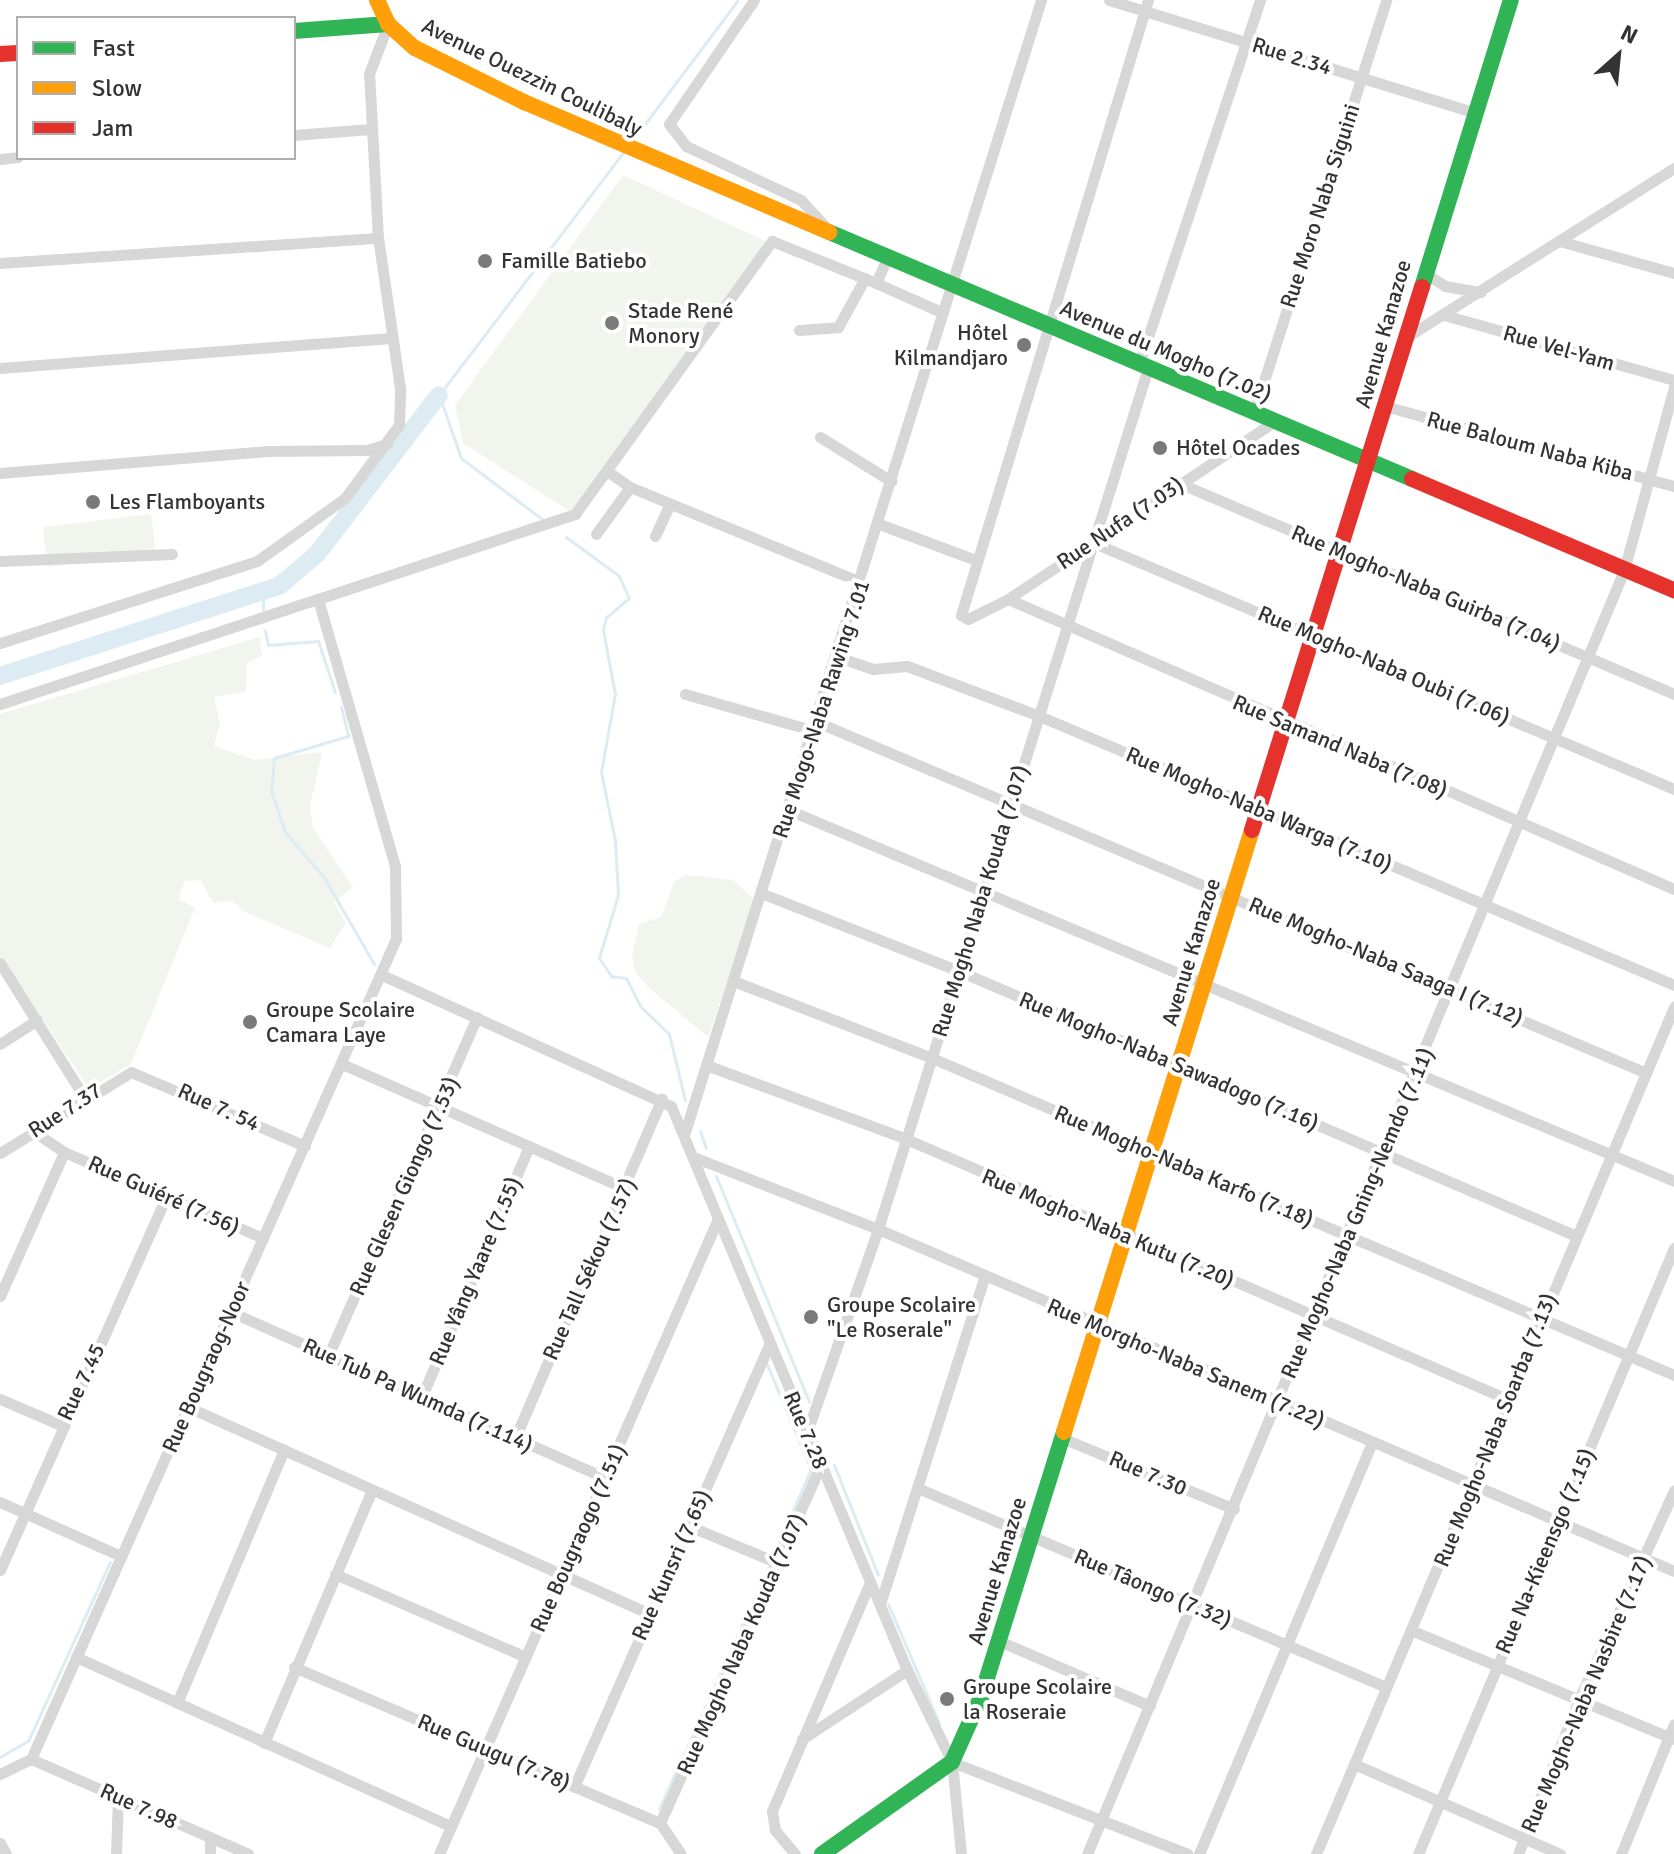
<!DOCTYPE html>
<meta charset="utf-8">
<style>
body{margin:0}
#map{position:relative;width:1674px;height:1854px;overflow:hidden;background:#fff;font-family:Signika,sans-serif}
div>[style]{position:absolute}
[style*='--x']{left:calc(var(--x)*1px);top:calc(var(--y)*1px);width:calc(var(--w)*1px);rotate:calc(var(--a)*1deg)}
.green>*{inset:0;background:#f1f5ed;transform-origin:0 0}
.stream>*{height:3px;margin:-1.5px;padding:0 1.5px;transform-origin:1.5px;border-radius:1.5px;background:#ddebf3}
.river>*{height:18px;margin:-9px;padding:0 9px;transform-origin:9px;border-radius:9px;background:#ddebf3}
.street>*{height:11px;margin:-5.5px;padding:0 5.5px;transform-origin:5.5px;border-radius:5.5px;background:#d7d7d7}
.fast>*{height:16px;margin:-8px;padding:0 8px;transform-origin:8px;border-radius:8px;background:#30b455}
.slow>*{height:16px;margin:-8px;padding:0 8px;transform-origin:8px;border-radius:8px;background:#ff9f0a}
.jam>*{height:16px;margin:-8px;padding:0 8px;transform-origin:8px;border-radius:8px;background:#e5322d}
.dots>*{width:22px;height:22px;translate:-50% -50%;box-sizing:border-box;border:4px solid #fff;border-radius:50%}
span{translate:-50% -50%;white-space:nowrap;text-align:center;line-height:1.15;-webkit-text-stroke:8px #fff;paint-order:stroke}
.street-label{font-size:22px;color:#333}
.poi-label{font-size:22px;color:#333}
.left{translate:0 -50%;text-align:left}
.right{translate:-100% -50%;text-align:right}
.legend{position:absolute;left:16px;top:16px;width:280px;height:144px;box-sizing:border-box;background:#fff;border:2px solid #adadad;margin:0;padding:10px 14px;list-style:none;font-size:24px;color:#333}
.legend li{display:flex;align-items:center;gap:16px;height:40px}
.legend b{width:40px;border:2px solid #adadad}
.north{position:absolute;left:1578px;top:16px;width:80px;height:80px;-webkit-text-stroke:6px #fff;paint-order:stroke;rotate:27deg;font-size:22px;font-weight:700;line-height:32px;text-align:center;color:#333}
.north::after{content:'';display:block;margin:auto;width:28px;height:36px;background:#333;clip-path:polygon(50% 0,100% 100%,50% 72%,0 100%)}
</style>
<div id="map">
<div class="green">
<i style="clip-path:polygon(623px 175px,767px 242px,574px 514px,463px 443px,455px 405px)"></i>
<i style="left:151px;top:514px;width:40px;height:109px;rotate:83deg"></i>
<i style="clip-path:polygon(260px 637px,262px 656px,247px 663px,246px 692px,214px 697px,220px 723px,214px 746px,254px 760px,322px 752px,310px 806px,313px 828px,353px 887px,334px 902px,346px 923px,330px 948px,243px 911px,232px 900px,214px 903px,200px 880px,184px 881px,179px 899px,195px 908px,131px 1064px,89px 1089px,0 955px,0 714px)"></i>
<i style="clip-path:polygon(686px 875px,733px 880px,755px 900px,708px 1037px,648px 987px,635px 972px,632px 955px,639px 924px,661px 917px,674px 882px)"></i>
</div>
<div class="stream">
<i style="--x:632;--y:141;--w:176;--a:-53.1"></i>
<i style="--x:542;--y:519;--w:101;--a:-143"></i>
<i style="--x:461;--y:458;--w:67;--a:-109.2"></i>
<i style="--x:439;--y:395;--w:308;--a:-52.8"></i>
<i style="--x:566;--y:537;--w:66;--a:36.3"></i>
<i style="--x:619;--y:576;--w:24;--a:66"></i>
<i style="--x:629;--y:598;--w:30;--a:140"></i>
<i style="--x:606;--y:617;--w:13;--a:103"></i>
<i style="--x:603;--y:630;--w:65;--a:79.4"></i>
<i style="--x:615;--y:694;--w:79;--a:100.2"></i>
<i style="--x:601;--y:772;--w:69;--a:78.4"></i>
<i style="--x:615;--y:840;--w:55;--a:86.9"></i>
<i style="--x:618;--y:895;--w:66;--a:106.8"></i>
<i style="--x:599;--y:958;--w:22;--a:56"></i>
<i style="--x:611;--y:976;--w:15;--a:8"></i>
<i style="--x:626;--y:978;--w:31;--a:63"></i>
<i style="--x:640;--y:1006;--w:40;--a:44"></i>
<i style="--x:669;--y:1034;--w:68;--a:76.4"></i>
<i style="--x:263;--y:615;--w:24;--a:-90"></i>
<i style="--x:265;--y:631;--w:14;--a:78"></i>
<i style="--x:268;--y:645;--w:50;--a:-4.6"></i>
<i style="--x:318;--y:641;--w:54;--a:71.6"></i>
<i style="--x:341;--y:707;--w:30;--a:76"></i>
<i style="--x:348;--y:736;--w:77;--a:163.4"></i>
<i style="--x:274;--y:758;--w:33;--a:95"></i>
<i style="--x:271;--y:791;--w:43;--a:71.1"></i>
<i style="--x:285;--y:832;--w:58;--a:49.2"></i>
<i style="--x:323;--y:876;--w:102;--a:59.9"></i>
<i style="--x:700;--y:1131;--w:18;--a:71"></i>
<i style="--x:716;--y:1176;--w:244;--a:67.6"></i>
<i style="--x:766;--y:1362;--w:116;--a:67.2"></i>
<i style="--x:811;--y:1469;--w:97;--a:113.7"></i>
<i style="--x:834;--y:1465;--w:118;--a:68.2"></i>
<i style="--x:888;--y:1604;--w:129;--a:66.8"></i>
<i style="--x:0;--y:1757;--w:32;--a:-30"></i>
<i style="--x:28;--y:1741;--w:197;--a:-65.4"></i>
<i style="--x:659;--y:1809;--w:268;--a:-65.7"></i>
</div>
<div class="river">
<i style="--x:0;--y:676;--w:293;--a:-17.9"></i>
<i style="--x:279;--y:586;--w:50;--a:-40.1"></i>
<i style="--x:317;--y:554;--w:200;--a:-52.5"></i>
</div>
<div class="street">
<i style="--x:754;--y:0;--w:150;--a:124.4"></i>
<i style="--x:669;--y:124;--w:28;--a:52"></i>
<i style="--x:686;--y:146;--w:127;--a:25.2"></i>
<i style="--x:801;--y:200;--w:47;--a:47.6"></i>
<i style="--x:1109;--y:0;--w:384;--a:17.1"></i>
<i style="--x:1148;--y:0;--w:643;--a:106.91"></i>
<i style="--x:961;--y:615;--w:8;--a:30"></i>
<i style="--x:968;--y:619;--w:45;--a:-26.6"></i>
<i style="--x:1008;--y:599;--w:321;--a:-33.7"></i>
<i style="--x:294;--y:135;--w:77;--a:-4.5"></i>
<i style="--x:0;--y:159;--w:18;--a:-6"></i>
<i style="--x:1563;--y:242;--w:115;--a:15.6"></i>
<i style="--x:0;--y:263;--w:379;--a:-3.8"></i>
<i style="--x:1425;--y:273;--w:24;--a:33"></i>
<i style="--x:1445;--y:286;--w:36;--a:10"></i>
<i style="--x:876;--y:283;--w:71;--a:24"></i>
<i style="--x:1444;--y:315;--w:239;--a:15.8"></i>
<i style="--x:799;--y:330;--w:39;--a:-4"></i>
<i style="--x:838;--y:327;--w:56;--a:-61.1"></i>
<i style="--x:1405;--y:338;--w:318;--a:-32.3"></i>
<i style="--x:1139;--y:364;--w:384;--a:-71.6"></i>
<i style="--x:0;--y:368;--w:389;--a:-4.4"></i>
<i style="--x:1385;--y:406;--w:300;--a:15.5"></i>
<i style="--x:1254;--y:412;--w:433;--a:-72.2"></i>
<i style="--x:820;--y:437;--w:84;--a:31.8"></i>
<i style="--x:607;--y:471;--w:28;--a:35"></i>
<i style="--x:630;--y:487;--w:250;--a:22.4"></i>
<i style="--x:0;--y:473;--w:268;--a:-4.7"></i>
<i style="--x:267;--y:451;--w:100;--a:-0.6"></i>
<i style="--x:367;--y:450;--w:21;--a:-17"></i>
<i style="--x:1179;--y:483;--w:538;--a:23.09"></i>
<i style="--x:879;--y:524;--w:103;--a:20.4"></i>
<i style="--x:596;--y:534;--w:58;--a:-54.1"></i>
<i style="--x:655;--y:536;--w:35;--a:-65"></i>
<i style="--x:1094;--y:543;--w:630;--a:22.98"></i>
<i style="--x:0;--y:561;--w:172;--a:-2.3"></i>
<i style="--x:1008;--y:599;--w:726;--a:23.53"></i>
<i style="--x:0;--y:643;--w:270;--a:-17.7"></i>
<i style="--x:257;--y:561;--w:108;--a:-35.6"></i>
<i style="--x:345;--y:498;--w:91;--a:-53.5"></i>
<i style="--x:399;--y:425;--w:37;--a:-88"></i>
<i style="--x:400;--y:388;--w:152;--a:-98.3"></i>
<i style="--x:378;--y:238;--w:164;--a:-93.1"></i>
<i style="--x:369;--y:74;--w:53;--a:-69.2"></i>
<i style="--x:838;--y:657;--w:37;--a:19"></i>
<i style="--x:873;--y:669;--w:34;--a:-5"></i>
<i style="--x:907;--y:666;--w:139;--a:20.7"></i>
<i style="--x:1037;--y:715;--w:692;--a:22.97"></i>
<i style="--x:685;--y:694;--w:135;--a:15.9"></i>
<i style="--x:0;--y:704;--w:335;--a:-18.3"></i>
<i style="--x:817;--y:722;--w:898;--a:22.94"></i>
<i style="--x:791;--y:811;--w:957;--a:22.73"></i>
<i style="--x:761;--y:893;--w:213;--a:21.5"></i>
<i style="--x:959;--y:971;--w:669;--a:23.23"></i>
<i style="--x:0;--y:963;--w:158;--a:57.9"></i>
<i style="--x:382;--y:975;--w:317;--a:24.4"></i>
<i style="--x:671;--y:1106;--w:611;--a:67.29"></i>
<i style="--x:907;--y:1670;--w:102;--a:63.9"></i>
<i style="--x:952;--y:1762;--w:92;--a:84.4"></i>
<i style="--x:736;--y:982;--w:210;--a:21.2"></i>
<i style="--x:932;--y:1058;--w:807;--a:23.13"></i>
<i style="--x:0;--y:1044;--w:44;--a:-33"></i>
<i style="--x:342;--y:1064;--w:309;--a:23.7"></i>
<i style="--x:706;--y:1065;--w:211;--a:20.2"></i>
<i style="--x:904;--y:1138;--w:657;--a:23.4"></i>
<i style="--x:33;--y:1131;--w:37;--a:34"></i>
<i style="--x:64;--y:1152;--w:217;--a:23.4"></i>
<i style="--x:685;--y:1132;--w:1187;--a:-72.54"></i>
<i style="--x:0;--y:1153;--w:154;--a:-31.7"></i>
<i style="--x:131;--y:1072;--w:189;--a:23"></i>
<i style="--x:696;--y:1158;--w:195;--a:21.3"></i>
<i style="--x:878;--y:1229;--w:866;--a:23.25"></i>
<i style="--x:0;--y:1296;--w:158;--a:-66"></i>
<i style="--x:231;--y:1312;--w:409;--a:23.9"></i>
<i style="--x:329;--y:1354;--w:368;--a:-66.3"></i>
<i style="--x:422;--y:1396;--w:272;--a:-66.8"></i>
<i style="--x:0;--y:1399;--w:66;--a:23.1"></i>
<i style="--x:188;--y:1407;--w:506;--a:24.13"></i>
<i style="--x:807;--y:1432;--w:215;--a:-70.7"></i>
<i style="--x:878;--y:1229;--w:902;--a:-72.59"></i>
<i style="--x:515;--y:1438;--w:370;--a:-66.6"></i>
<i style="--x:1062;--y:1438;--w:186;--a:22.4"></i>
<i style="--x:920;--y:1489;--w:506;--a:23.02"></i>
<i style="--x:0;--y:1502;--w:133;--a:24.1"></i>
<i style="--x:689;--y:1526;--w:96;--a:22.6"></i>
<i style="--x:0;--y:1570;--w:408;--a:-66"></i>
<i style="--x:335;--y:1574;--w:208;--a:23.5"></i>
<i style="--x:880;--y:1604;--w:342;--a:-72.3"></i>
<i style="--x:1413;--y:1631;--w:282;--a:22.5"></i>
<i style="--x:999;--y:1641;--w:164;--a:23.3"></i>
<i style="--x:76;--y:1657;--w:410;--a:24.3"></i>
<i style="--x:294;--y:1667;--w:398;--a:23.1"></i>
<i style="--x:660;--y:1823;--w:37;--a:56"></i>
<i style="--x:177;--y:1703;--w:275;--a:-67.1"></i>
<i style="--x:802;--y:1739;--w:126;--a:-33.3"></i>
<i style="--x:264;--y:1743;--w:275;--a:-66.9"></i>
<i style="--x:31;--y:1759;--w:898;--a:-66.01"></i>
<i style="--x:396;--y:939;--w:73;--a:-90.8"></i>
<i style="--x:395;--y:866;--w:278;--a:-106.1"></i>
<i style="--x:318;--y:599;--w:271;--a:-18.3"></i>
<i style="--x:575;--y:514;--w:337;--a:-54.2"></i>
<i style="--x:772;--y:241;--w:112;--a:22"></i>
<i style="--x:876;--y:283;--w:27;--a:-66"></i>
<i style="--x:31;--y:1759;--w:237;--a:23.6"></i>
<i style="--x:952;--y:1762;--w:253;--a:21.3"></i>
<i style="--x:1354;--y:1764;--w:225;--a:23.6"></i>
<i style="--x:0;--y:1774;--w:34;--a:-26"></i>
<i style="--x:574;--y:1787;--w:484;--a:-66.2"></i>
<i style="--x:660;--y:1823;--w:393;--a:-65.8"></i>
<i style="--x:210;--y:1837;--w:17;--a:90"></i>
<i style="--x:0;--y:1843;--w:13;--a:61"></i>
<i style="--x:116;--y:1854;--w:57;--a:-88"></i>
<i style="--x:439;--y:1854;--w:691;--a:-66.29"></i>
<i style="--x:795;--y:1854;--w:31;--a:-130"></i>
<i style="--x:775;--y:1830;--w:19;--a:-99"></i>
<i style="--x:772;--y:1811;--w:249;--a:-66.8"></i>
<i style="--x:1087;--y:1854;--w:1392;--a:-67.3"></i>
<i style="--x:1624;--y:570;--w:190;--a:-74.7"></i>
<i style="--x:1199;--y:1854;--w:447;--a:-67.2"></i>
<i style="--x:1316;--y:1854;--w:920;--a:-67.09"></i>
<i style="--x:1418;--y:1854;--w:658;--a:-67.1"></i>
<i style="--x:1518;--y:1854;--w:167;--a:-68.5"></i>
<i style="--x:1579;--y:1699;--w:229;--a:-65.5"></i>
<i style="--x:1621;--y:1854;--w:140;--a:-67.8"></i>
</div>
<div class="fast">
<i style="--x:294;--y:31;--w:94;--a:-4.3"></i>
<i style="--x:829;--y:232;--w:633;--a:22.96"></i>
<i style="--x:1422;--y:287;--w:300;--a:-72.8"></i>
<i style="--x:822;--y:1854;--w:159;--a:-35.3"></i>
<i style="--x:952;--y:1762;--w:71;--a:-66"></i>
<i style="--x:981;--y:1697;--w:278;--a:-72.6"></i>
</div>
<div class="slow">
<i style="--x:377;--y:0;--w:26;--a:65"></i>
<i style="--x:388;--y:24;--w:36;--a:42"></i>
<i style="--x:415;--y:48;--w:122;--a:26.4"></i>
<i style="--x:524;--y:102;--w:332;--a:23.1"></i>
<i style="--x:1064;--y:1432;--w:631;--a:-72.66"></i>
</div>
<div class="jam">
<i style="--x:0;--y:54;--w:18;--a:-3"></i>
<i style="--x:1412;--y:479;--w:285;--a:23"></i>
<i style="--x:1252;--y:830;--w:569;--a:-72.62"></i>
</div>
<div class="dots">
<i style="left:485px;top:261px;background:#7a7a7a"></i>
<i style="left:612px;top:323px;background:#7a7a7a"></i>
<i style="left:1024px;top:345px;background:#7a7a7a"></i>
<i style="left:1160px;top:448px;background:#7a7a7a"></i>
<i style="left:93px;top:502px;background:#7a7a7a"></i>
<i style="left:250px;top:1022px;background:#7a7a7a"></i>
<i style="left:811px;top:1317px;background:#7a7a7a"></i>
<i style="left:947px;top:1699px;background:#7a7a7a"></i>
</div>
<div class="street-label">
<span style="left:1292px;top:56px;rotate:17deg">Rue 2.34</span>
<span style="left:532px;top:77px;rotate:26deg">Avenue Ouezzin Coulibaly</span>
<span style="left:1320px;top:206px;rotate:-72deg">Rue Moro Naba Siguini</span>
<span style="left:1383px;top:334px;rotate:-74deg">Avenue Kanazoe</span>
<span style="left:1559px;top:348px;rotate:16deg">Rue Vel-Yam</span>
<span style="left:1166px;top:351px;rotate:23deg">Avenue du Mogho (7.02)</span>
<span style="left:1530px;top:446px;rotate:15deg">Rue Baloum Naba Kiba</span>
<span style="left:1120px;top:523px;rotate:-34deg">Rue Nufa (7.03)</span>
<span style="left:1426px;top:588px;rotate:23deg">Rue Mogho-Naba Guirba (7.04)</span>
<span style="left:1384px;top:665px;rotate:23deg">Rue Mogho-Naba Oubi (7.06)</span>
<span style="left:821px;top:709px;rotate:-72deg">Rue Mogo-Naba Rawing 7.01</span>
<span style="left:1340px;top:746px;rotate:23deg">Rue Samand Naba (7.08)</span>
<span style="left:1259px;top:809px;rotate:23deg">Rue Mogho-Naba Warga (7.10)</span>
<span style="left:980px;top:901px;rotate:-73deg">Rue Mogho Naba Kouda (7.07)</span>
<span style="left:1191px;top:952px;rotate:-73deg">Avenue Kanazoe</span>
<span style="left:1386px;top:961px;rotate:23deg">Rue Mogho-Naba Saaga I (7.12)</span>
<span style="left:1169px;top:1061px;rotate:23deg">Rue Mogho-Naba Sawadogo (7.16)</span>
<span style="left:219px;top:1107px;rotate:24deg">Rue 7. 54</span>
<span style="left:65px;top:1110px;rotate:-33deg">Rue 7.37</span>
<span style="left:1184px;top:1166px;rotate:23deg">Rue Mogho-Naba Karfo (7.18)</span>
<span style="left:404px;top:1186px;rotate:-66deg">Rue Glesen Giongo (7.53)</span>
<span style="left:164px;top:1195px;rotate:24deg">Rue Guiéré (7.56)</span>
<span style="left:1357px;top:1213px;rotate:-67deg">Rue Mogho-Naba Gning-Nemdo (7.11)</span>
<span style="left:1108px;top:1228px;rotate:23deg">Rue Mogho-Naba Kutu (7.20)</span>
<span style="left:589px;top:1269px;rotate:-66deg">Rue Tall Sékou (7.57)</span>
<span style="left:475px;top:1271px;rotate:-67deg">Rue Yâng Yaare (7.55)</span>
<span style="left:1186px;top:1363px;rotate:23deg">Rue Morgho-Naba Sanem (7.22)</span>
<span style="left:206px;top:1367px;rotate:-66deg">Rue Bougraog-Noor</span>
<span style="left:81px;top:1382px;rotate:-65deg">Rue 7.45</span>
<span style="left:418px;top:1395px;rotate:24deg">Rue Tub Pa Wumda (7.114)</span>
<span style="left:806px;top:1430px;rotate:67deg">Rue 7.28</span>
<span style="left:1495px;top:1430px;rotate:-68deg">Rue Mogho-Naba Soarba (7.13)</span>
<span style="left:1148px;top:1473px;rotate:23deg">Rue 7.30</span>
<span style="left:578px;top:1538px;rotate:-66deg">Rue Bougraogo (7.51)</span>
<span style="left:1545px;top:1551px;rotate:-67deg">Rue Na-Kieensgo (7.15)</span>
<span style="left:671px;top:1565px;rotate:-66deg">Rue Kunsri (7.65)</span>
<span style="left:997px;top:1571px;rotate:-73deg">Avenue Kanazoe</span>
<span style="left:1153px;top:1588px;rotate:23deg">Rue Tâongo (7.32)</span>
<span style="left:741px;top:1644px;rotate:-66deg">Rue Mogho Naba Kouda (7.07)</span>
<span style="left:1586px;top:1694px;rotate:-67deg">Rue Mogho-Naba Nasbire (7.17)</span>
<span style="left:494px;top:1752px;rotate:23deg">Rue Guugu (7.78)</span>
<span style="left:139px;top:1806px;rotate:24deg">Rue 7.98</span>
</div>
<div class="poi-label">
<span class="left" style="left:501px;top:261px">Famille Batiebo</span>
<span class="left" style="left:628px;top:323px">Stade René<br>Monory</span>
<span class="right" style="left:1008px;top:345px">Hôtel<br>Kilmandjaro</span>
<span class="left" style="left:1176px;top:448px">Hôtel Ocades</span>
<span class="left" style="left:109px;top:502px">Les Flamboyants</span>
<span class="left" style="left:266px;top:1022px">Groupe Scolaire<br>Camara Laye</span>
<span class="left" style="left:827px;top:1317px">Groupe Scolaire<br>"Le Roserale"</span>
<span class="left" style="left:963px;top:1699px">Groupe Scolaire<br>la Roseraie</span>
</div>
<ul class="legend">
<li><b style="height:10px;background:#30b455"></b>Fast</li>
<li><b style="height:10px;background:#ff9f0a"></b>Slow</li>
<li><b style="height:10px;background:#e5322d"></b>Jam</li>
</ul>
<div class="north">N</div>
</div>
